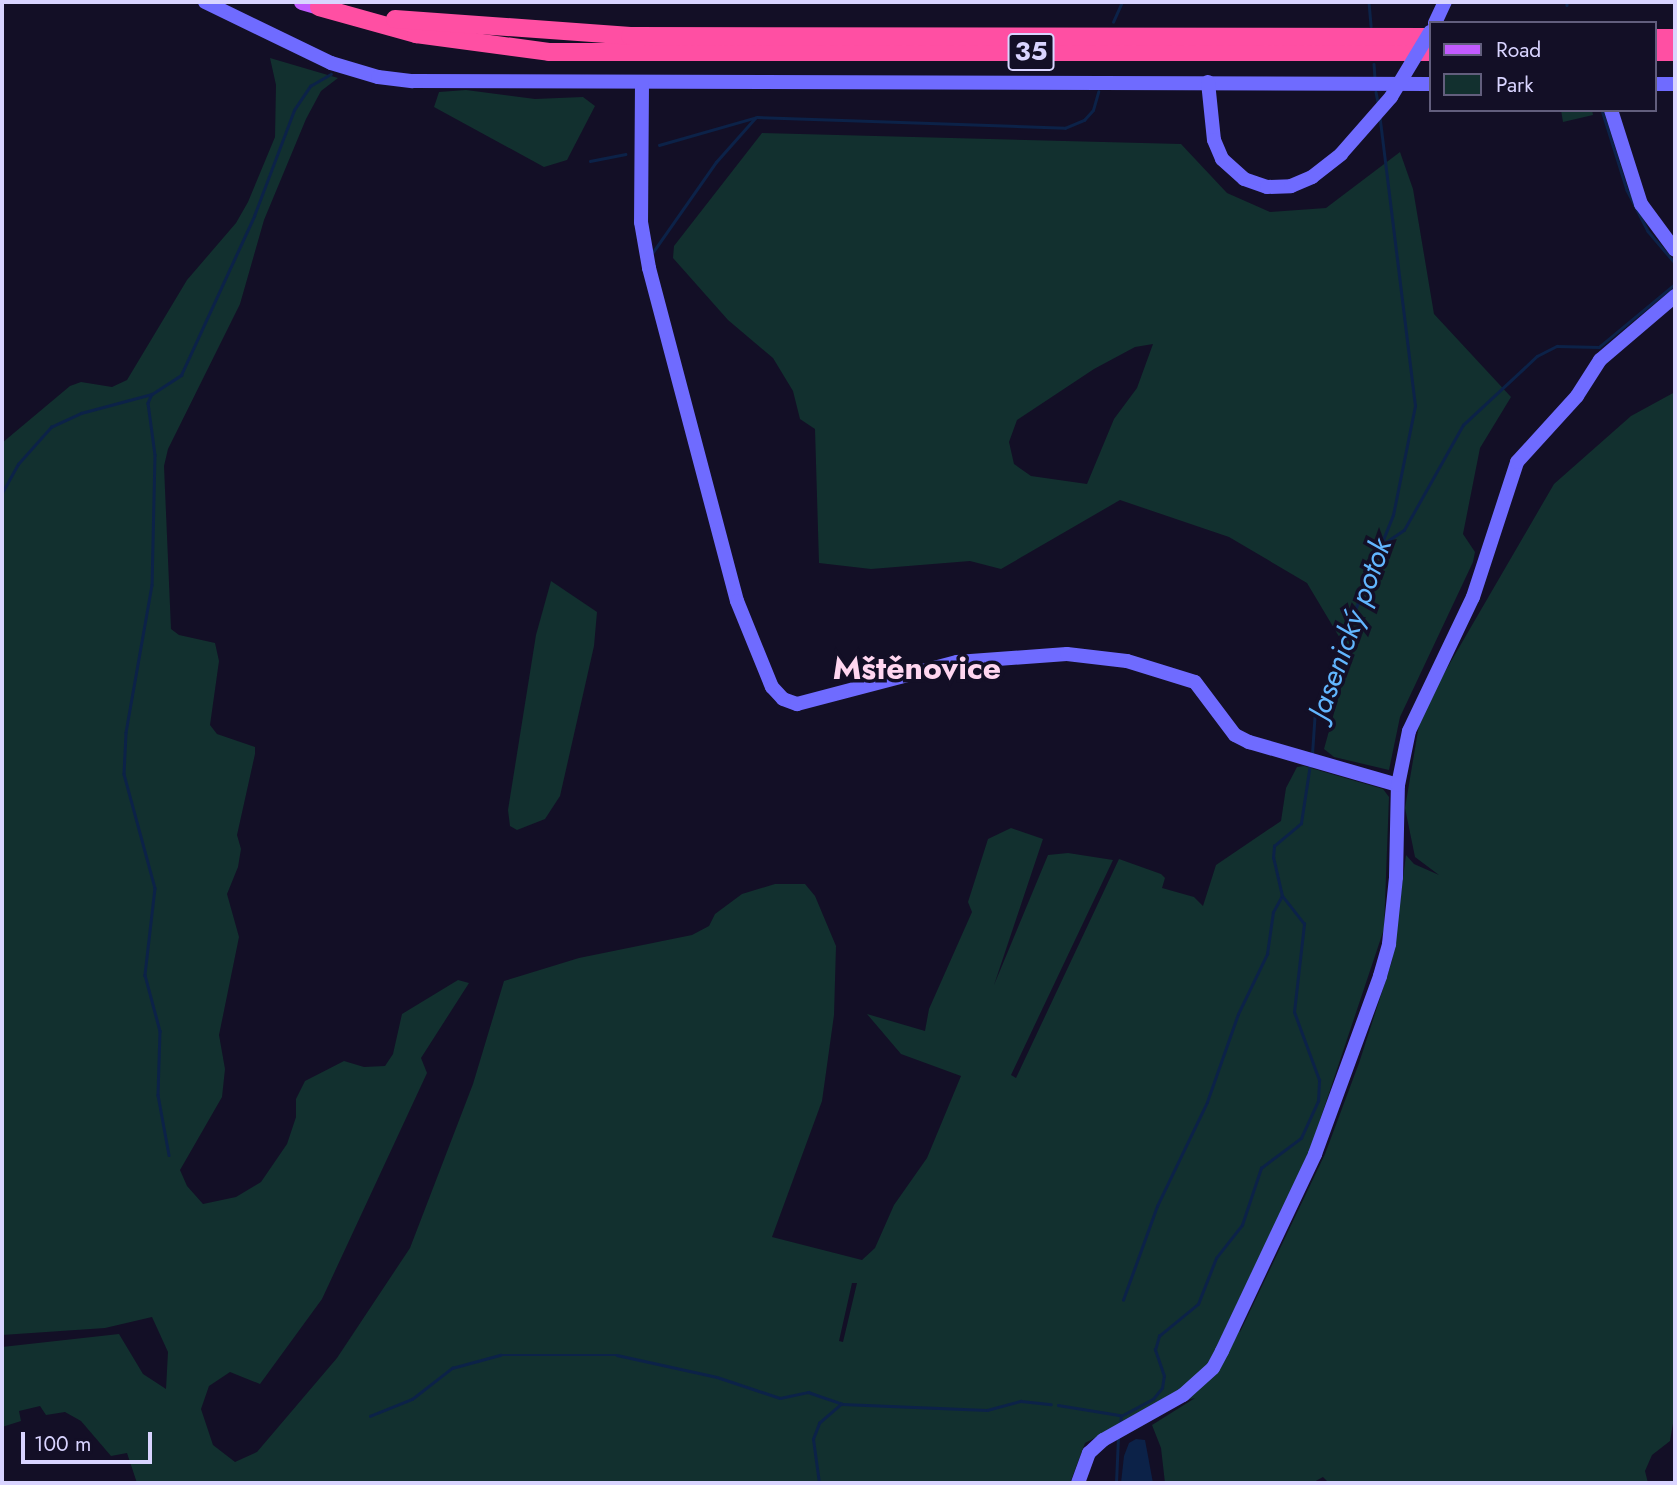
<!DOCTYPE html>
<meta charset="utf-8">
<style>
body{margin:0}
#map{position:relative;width:1677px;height:1485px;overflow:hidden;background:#130f26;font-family:Jost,sans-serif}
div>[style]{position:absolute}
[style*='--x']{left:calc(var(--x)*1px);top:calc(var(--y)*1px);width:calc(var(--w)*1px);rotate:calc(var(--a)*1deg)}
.green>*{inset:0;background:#12302f}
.water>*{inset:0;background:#0c2248}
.stream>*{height:2.5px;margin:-1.25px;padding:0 1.25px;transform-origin:1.25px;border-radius:1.25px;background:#0c2248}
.secondary>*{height:14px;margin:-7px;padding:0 7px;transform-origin:7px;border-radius:7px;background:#6f6bff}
.primary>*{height:16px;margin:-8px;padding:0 8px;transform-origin:8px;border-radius:8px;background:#c25bff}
.highway>*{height:18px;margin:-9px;padding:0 9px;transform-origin:9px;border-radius:9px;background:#ff4fa3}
.secondary-bridge>*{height:14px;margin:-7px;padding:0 7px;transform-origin:7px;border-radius:7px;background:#6f6bff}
span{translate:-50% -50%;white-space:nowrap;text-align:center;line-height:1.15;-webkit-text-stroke:7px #130f26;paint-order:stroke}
.shield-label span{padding:2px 5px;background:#130f26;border:2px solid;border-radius:5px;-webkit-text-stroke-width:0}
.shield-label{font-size:26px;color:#d9d4ff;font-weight:700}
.water-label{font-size:30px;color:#62b6ff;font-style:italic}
.quarter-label{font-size:32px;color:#ffd6f0;font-weight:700}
.frame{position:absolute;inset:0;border:4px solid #d9d4ff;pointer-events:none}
.legend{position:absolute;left:1429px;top:21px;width:228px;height:91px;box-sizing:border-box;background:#130f26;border:2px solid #625e7d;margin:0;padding:9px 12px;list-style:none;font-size:21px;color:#d9d4ff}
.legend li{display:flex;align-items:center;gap:14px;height:35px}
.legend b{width:35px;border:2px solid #625e7d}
.scale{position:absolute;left:21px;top:1432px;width:131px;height:32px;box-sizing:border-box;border:4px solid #d9d4ff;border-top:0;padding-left:9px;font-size:21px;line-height:24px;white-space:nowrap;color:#d9d4ff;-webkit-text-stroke:5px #130f26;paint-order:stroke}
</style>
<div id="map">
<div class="green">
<i style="clip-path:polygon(evenodd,270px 58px,338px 78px,321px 91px,306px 119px,264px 220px,240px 304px,168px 449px,164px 466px,171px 629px,179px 635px,215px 643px,219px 661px,210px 725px,217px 734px,255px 747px,255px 754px,237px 835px,241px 849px,238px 867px,227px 894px,239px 937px,219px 1035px,225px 1069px,222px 1097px,180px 1170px,187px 1186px,203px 1204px,236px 1197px,261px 1182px,287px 1144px,296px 1117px,296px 1099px,305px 1081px,344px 1061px,364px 1067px,385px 1066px,393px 1054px,402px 1014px,458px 980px,469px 983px,421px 1058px,427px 1073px,322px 1299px,260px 1384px,230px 1372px,209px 1386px,201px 1409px,213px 1445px,235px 1462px,257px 1452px,337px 1358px,410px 1248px,473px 1084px,504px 981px,579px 958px,692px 935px,709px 926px,715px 914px,742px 894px,775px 884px,805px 884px,815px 896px,836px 946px,834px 1015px,822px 1101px,772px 1237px,862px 1260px,875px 1248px,894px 1205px,927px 1158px,961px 1076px,901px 1054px,867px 1014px,925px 1031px,929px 1009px,972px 912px,968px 902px,988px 839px,1011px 828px,1043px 839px,994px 985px,1048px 855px,1068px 853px,1113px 860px,1011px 1075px,1016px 1078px,1119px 859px,1161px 874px,1165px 878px,1162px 888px,1194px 897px,1203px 906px,1216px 865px,1281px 821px,1286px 788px,1297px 767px,1304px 766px,1383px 789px,1389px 797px,1384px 929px,1311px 1147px,1238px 1307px,1240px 1332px,1325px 1154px,1359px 1063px,1392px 961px,1406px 855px,1414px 864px,1439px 875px,1415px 857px,1405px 808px,1421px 713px,1554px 484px,1631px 416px,1675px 392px,1675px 1412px,1670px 1441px,1652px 1455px,1645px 1471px,1648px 1483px,1329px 1483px,1323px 1477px,1312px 1483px,1165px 1483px,1161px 1448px,1152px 1425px,1195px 1398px,1149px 1410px,1085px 1443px,1070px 1483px,137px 1483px,127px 1453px,111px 1456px,81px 1421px,65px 1412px,46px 1415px,40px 1406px,19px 1411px,21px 1421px,2px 1427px,2px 1347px,119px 1334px,143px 1374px,166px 1389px,168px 1352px,152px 1317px,105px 1328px,2px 1335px,2px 443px,70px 386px,81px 382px,112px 387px,127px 380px,187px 280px,236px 223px,248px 202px,275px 137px,276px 85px,270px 58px,852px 1283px,857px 1283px,843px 1342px,839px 1341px,852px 1283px)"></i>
<i style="clip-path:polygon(466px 90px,535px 99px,583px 97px,595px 106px,567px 160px,544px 167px,434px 107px,439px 92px)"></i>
<i style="clip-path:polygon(1561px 110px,1592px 110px,1593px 115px,1563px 122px)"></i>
<i style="clip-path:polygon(evenodd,762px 133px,1181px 144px,1227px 193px,1270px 212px,1326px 208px,1400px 152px,1413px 189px,1434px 314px,1511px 397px,1480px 448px,1463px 534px,1475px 552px,1473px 562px,1400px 717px,1389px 770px,1334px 757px,1324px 749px,1350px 655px,1307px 583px,1229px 537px,1120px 500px,1001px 569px,970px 561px,871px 569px,819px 563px,815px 429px,800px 419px,793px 391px,773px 358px,728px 320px,673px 258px,674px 246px,762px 133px,1153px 344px,1137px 388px,1114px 419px,1087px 484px,1031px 476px,1014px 464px,1009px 442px,1017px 420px,1094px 369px,1135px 347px,1153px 344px)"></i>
<i style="clip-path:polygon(551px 581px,597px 612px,594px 646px,560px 796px,545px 819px,517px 830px,510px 826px,508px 810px,536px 635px)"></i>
</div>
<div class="water">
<i style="clip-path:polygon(1136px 1439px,1145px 1440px,1153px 1483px,1121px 1483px,1124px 1456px,1129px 1443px)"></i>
</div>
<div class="stream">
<i style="--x:1369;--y:2;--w:24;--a:85"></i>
<i style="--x:1567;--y:2;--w:3;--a:90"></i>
<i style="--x:1113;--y:22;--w:22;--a:-66"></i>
<i style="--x:1374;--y:64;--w:14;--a:86"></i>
<i style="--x:1376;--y:92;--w:10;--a:79"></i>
<i style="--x:1602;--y:110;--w:84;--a:72.6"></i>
<i style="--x:1627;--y:190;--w:46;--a:62.9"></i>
<i style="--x:1648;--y:231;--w:42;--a:49.8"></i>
<i style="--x:659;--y:145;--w:102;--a:-15.9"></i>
<i style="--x:757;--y:117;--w:308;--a:2"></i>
<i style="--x:1065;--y:128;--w:21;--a:-23"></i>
<i style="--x:1084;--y:120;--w:13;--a:-48"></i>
<i style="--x:1093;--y:110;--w:19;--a:-74"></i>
<i style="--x:590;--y:161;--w:36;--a:-11"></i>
<i style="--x:653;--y:252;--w:110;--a:-55"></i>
<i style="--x:716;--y:162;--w:59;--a:-48.4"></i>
<i style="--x:152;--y:394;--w:10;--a:114"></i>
<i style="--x:148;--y:403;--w:52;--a:82.3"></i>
<i style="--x:155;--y:455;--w:130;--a:91.3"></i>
<i style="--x:152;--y:585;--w:150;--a:100"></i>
<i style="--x:126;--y:733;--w:41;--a:92.8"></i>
<i style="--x:124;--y:774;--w:118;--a:74.8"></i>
<i style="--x:155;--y:888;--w:88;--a:96.6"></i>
<i style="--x:145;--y:975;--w:58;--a:75"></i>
<i style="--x:160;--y:1031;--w:64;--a:91.8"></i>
<i style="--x:158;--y:1095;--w:61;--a:79.6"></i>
<i style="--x:2;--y:493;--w:33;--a:-61"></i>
<i style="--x:18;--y:464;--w:50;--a:-48.3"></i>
<i style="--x:51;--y:427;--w:33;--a:-25"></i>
<i style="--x:81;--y:413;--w:73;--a:-15"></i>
<i style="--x:152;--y:394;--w:35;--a:-33"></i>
<i style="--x:181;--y:375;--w:175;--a:-65.3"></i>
<i style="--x:254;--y:216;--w:113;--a:-69.3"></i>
<i style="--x:294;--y:110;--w:29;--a:-56"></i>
<i style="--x:310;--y:86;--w:24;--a:-30"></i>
<i style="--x:1383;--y:544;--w:25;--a:-34"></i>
<i style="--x:1404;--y:530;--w:120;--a:-60.7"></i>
<i style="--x:1463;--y:425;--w:101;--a:-43"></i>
<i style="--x:1537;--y:356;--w:22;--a:-27"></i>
<i style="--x:1557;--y:346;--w:42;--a:1.4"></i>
<i style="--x:1599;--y:347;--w:99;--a:-39.7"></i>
<i style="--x:1312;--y:754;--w:44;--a:-86.1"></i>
<i style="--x:1315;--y:710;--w:210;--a:-68.2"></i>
<i style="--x:1393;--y:515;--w:111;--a:-78.6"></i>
<i style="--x:1415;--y:406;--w:289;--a:-97"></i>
<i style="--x:1123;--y:1300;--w:100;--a:-70.1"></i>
<i style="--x:1157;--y:1206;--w:115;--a:-64.3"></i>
<i style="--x:1207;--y:1102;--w:93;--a:-70.6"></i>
<i style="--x:1238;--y:1014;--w:67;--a:-64.2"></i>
<i style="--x:1267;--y:954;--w:42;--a:-81.9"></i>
<i style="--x:1273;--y:912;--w:18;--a:-61"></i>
<i style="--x:1058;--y:1405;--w:63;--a:9.2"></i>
<i style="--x:370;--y:1416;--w:45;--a:-22"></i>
<i style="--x:412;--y:1399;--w:51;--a:-37.8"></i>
<i style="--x:452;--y:1368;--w:50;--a:-15.2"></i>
<i style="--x:500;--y:1355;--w:117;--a:0"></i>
<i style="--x:617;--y:1355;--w:102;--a:12.4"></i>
<i style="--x:717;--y:1377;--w:66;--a:18.4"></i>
<i style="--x:780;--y:1398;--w:29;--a:-12"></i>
<i style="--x:808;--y:1392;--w:36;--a:19"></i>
<i style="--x:842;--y:1404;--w:145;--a:2.4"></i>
<i style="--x:987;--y:1410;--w:35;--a:-15"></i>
<i style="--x:1021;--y:1401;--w:30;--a:6"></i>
<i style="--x:1120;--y:1424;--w:8;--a:-83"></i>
<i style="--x:1121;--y:1416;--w:36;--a:-28"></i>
<i style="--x:1153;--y:1399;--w:14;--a:-51"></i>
<i style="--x:1162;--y:1388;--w:12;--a:-81"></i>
<i style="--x:1164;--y:1376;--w:28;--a:-109"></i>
<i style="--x:1155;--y:1350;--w:15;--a:-74"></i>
<i style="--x:1159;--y:1336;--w:50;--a:-39.4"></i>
<i style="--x:1198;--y:1304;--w:49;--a:-68.6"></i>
<i style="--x:1216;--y:1258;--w:42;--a:-51.8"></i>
<i style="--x:1242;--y:1225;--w:60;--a:-71.6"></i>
<i style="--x:1261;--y:1168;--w:50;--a:-36.9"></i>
<i style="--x:1301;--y:1138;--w:41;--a:-65.3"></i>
<i style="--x:1318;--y:1101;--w:21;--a:-87"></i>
<i style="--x:1319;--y:1080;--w:72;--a:-110.2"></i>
<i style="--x:1294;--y:1012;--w:89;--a:-83.5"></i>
<i style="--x:1304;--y:924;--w:36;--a:-128"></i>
<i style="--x:1282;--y:896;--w:39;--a:-103"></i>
<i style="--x:1273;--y:858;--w:12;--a:-85"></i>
<i style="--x:1274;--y:846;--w:35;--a:-40"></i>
<i style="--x:1301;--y:823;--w:60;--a:-81.3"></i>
<i style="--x:819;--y:1483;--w:44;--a:-97.8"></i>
<i style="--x:813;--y:1439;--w:17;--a:-69"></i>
<i style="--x:819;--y:1423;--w:29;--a:-41"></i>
<i style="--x:1116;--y:1483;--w:45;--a:-87.5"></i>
</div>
<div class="secondary">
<i style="--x:205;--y:2;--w:140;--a:25.8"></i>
<i style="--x:331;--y:63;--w:49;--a:16.6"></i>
<i style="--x:378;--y:77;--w:35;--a:7"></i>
<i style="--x:413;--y:81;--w:1017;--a:0.17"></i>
<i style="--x:1435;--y:23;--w:23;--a:-65"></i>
<i style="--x:1208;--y:82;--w:58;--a:84.1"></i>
<i style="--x:1214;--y:140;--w:21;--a:67"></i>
<i style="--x:1222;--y:159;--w:30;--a:42"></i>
<i style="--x:1244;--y:179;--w:24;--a:19"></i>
<i style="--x:1267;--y:187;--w:24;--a:-2"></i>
<i style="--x:1291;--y:186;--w:23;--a:-23"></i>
<i style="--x:1312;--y:177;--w:37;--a:-38"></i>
<i style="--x:642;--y:83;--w:139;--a:90.4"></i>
<i style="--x:641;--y:222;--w:47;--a:80.1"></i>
<i style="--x:649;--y:268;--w:344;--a:75.2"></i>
<i style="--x:737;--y:601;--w:93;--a:67.9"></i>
<i style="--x:772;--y:687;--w:16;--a:47"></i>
<i style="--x:783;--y:699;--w:15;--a:20"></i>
<i style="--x:797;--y:704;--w:165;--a:-14.7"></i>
<i style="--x:957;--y:662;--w:110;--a:-4.2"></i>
<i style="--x:1067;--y:654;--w:60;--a:6.7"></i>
<i style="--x:1127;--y:661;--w:71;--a:17.2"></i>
<i style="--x:1195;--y:682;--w:66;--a:53"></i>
<i style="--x:1235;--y:735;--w:16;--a:27"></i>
<i style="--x:1249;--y:742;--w:155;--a:16.1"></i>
<i style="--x:1654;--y:84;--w:21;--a:0"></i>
<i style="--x:1611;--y:110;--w:99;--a:72.3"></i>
<i style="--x:1641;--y:204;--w:57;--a:53.5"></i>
<i style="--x:1078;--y:1483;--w:32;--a:-70"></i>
<i style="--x:1089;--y:1453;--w:19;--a:-43"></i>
<i style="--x:1103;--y:1440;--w:92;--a:-29.4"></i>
<i style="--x:1183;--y:1395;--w:40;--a:-42"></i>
<i style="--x:1213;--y:1368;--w:19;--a:-62"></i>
<i style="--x:1222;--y:1351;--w:218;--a:-64.7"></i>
<i style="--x:1315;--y:1154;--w:189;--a:-69.9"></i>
<i style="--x:1380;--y:976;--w:33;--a:-74"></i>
<i style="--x:1389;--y:944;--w:67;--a:-84"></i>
<i style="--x:1396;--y:877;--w:92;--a:-88.8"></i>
<i style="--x:1398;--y:785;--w:55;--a:-78.5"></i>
<i style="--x:1409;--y:731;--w:148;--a:-64.5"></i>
<i style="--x:1473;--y:597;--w:142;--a:-71.9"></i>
<i style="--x:1517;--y:462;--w:89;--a:-47.7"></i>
<i style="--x:1577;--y:396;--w:43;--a:-57.4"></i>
<i style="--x:1600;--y:360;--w:99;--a:-40.5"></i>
</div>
<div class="primary">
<i style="--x:302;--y:2;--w:18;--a:16"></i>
</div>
<div class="highway">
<i style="--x:319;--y:7;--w:101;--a:15.6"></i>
<i style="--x:416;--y:34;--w:134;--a:7.7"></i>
<i style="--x:549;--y:52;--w:881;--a:0"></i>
<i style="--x:395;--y:19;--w:236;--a:4.1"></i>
<i style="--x:630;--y:36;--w:800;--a:0.07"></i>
<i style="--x:1654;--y:38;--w:21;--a:0"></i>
<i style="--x:1654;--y:52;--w:21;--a:0"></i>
</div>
<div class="secondary-bridge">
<i style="--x:1341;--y:154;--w:76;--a:-48.7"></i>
<i style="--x:1391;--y:97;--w:76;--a:-59"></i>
</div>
<div class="shield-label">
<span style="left:1031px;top:52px">35</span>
</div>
<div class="water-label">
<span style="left:1350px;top:629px;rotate:-70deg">Jasenický potok</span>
</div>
<div class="quarter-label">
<span style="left:917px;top:668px">Mštěnovice</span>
</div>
<div class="frame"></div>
<ul class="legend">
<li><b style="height:9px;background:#c25bff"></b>Road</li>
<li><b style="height:19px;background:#12302f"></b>Park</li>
</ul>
<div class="scale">100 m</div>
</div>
